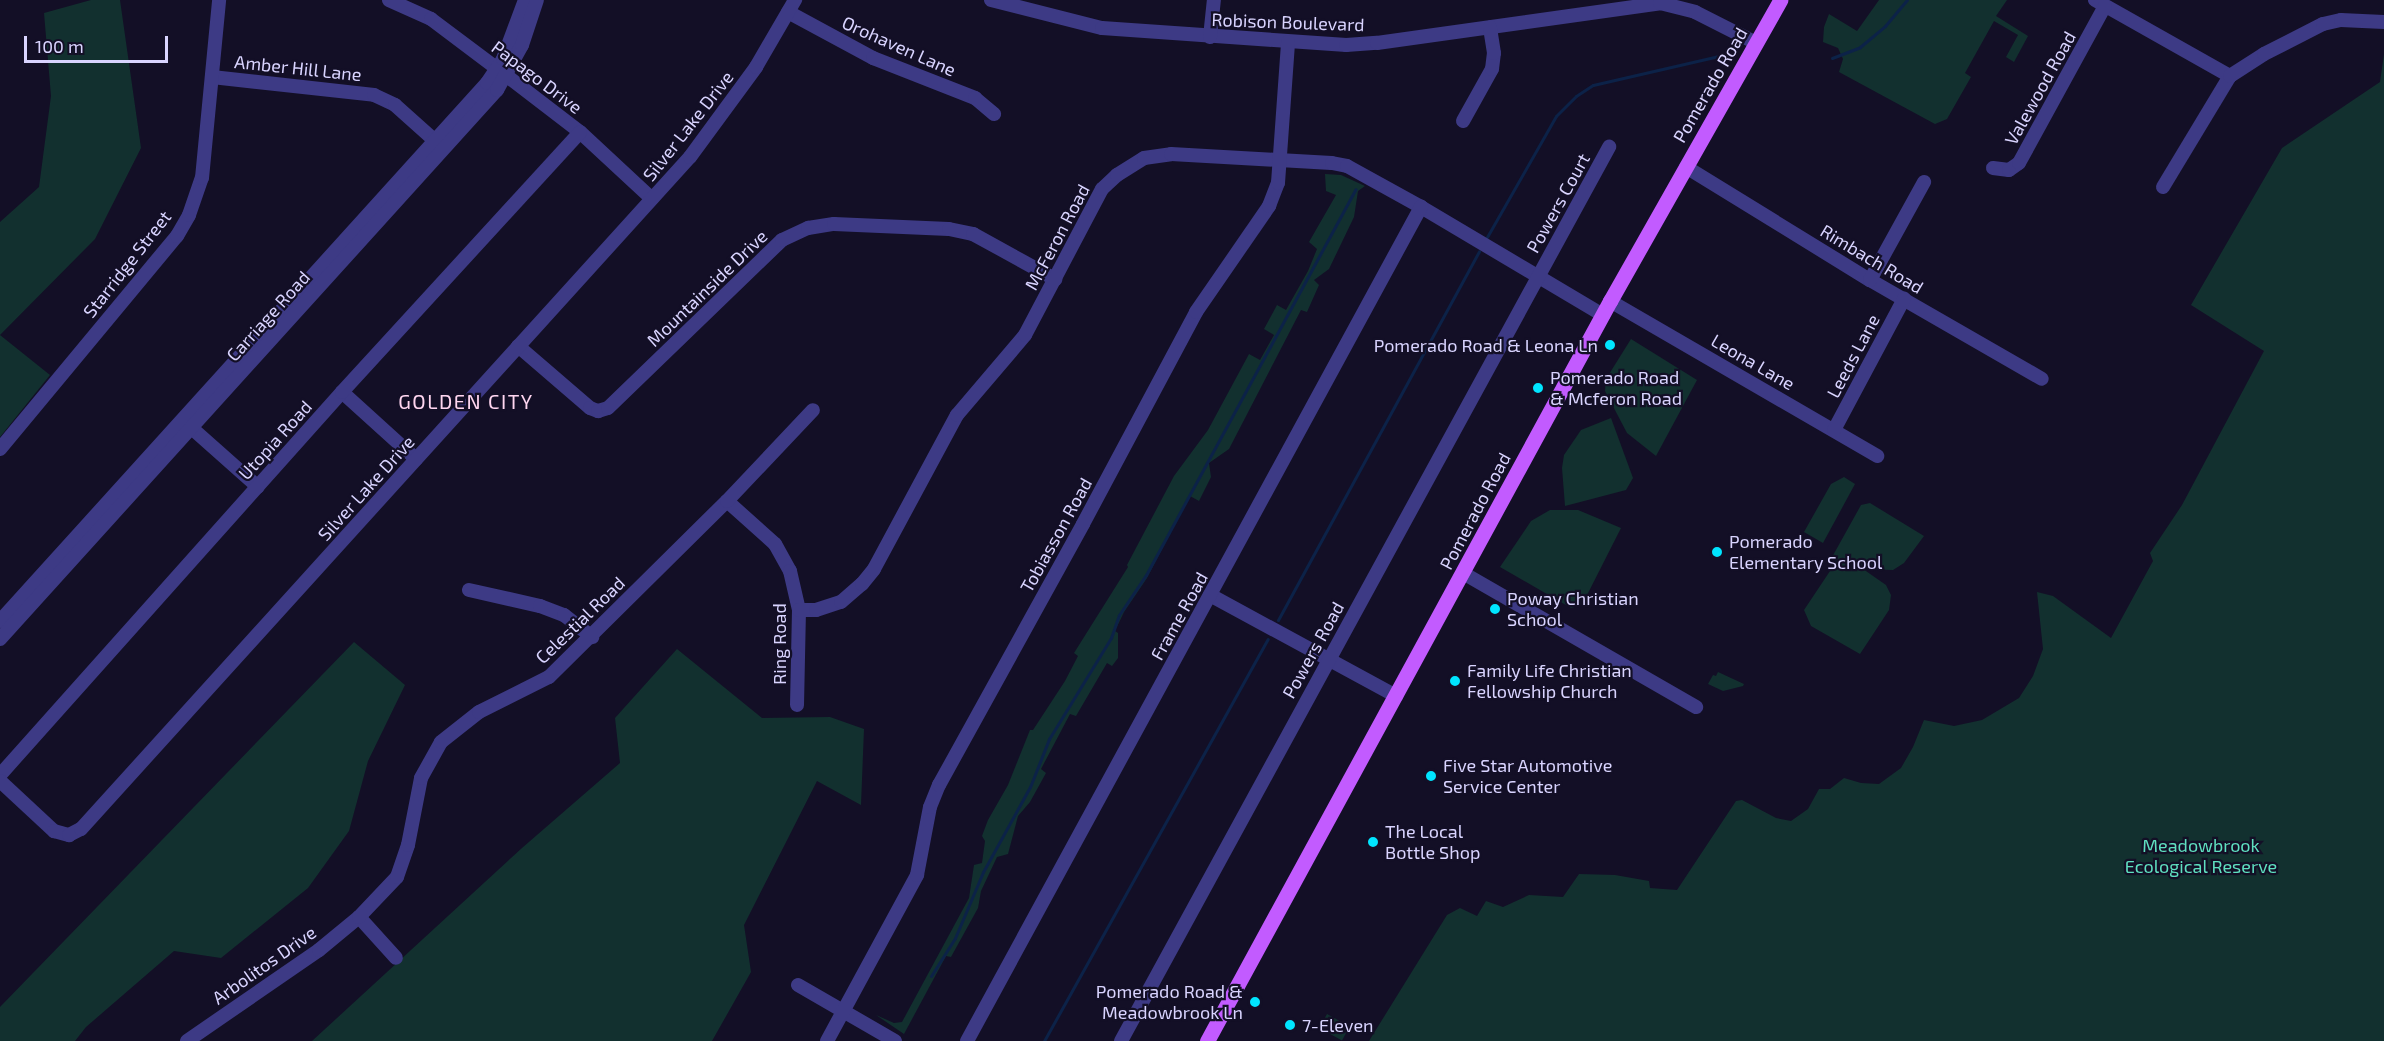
<!DOCTYPE html>
<style>
body{margin:0}
#map{position:relative;width:2384px;height:1041px;overflow:hidden;background:#130f26;font-family:"Exo 2",sans-serif}
div>[style]{position:absolute}
[style*='--x']{left:calc(var(--x)*1px);top:calc(var(--y)*1px);width:calc(var(--w)*1px);rotate:calc(var(--a)*1deg)}
.green>*{inset:0;background:#12302f;transform-origin:0 0}
.stream>*{height:3px;margin:-1.5px;padding:0 1.5px;transform-origin:1.5px;border-radius:1.5px;background:#0c2248}
.minor>*{height:14px;margin:-7px;padding:0 7px;transform-origin:7px;border-radius:7px;background:#3d3a85}
.major>*{height:15px;margin:-7.5px;padding:0 7.5px;transform-origin:7.5px;border-radius:7.5px;background:#c25bff}
.dots>*{width:16px;height:16px;translate:-50% -50%;box-sizing:border-box;border:3px solid #130f26;border-radius:50%}
span{translate:-50% -50%;white-space:nowrap;text-align:center;line-height:1.15;-webkit-text-stroke:4.5px #130f26;paint-order:stroke}
.street-label{font-size:18px;color:#d9d4ff}
.poi-label{font-size:18px;color:#d9d4ff}
.right{translate:-100% -50%;text-align:right}
.left{translate:0 -50%;text-align:left}
.park-label{font-size:18px;color:#5fe0c0}
.neighbourhood-label{font-size:20px;color:#ffd6f0;letter-spacing:1.5px}
.scale{position:absolute;left:24px;top:36px;width:144px;height:27px;box-sizing:border-box;border:3px solid #d9d4ff;border-top:0;padding-left:8px;font-size:18px;line-height:21px;white-space:nowrap;color:#d9d4ff;-webkit-text-stroke:4px #130f26;paint-order:stroke}
</style>
<div id="map">
<div class="green">
<i style="clip-path:polygon(91px 0,120px 0,141px 148px,95px 239px,0 335px,50px 375px,0 437px,0 222px,39px 187px,51px 96px,44px 13px)"></i>
<i style="clip-path:polygon(1879px 0,2007px 0,1996px 16px,2028px 36px,2014px 62px,2006px 57px,2018px 35px,1994px 21px,1965px 73px,1971px 77px,1947px 119px,1935px 124px,1839px 72px,1843px 59px,1838px 48px,1823px 42px,1824px 27px,1829px 14px,1857px 31px)"></i>
<i style="clip-path:polygon(2384px 54px,2384px 1041px,1369px 1041px,1447px 915px,1460px 908px,1477px 916px,1486px 901px,1503px 907px,1529px 895px,1563px 897px,1579px 874px,1615px 875px,1649px 881px,1650px 888px,1677px 890px,1736px 801px,1742px 800px,1776px 818px,1791px 821px,1808px 809px,1819px 789px,1830px 789px,1844px 778px,1861px 783px,1879px 784px,1901px 768px,1913px 747px,1924px 720px,1954px 726px,1982px 720px,2019px 698px,2033px 676px,2043px 649px,2037px 592px,2053px 596px,2111px 638px,2153px 561px,2150px 553px,2182px 505px,2264px 351px,2191px 305px,2282px 148px,2380px 82px)"></i>
<i style="clip-path:polygon(1325px 174px,1341px 175px,1365px 186px,1358px 191px,1354px 217px,1329px 269px,1314px 280px,1319px 285px,1307px 312px,1301px 310px,1229px 449px,1209px 463px,1211px 477px,1199px 501px,1190px 496px,1147px 578px,1124px 612px,1115px 631px,1118px 633px,1118px 658px,1112px 666px,1107px 663px,1076px 716px,1070px 714px,1041px 769px,1046px 773px,1030px 802px,1018px 816px,1008px 854px,997px 857px,981px 891px,978px 908px,951px 957px,946px 956px,904px 1034px,876px 1015px,894px 1023px,902px 1022px,969px 898px,974px 865px,982px 863px,985px 841px,982px 836px,988px 820px,1008px 785px,1030px 730px,1033px 730px,1065px 681px,1078px 656px,1074px 653px,1128px 567px,1127px 565px,1174px 476px,1208px 430px,1249px 354px,1260px 360px,1274px 335px,1264px 329px,1277px 305px,1286px 310px,1308px 271px,1317px 249px,1309px 242px,1336px 195px,1326px 191px)"></i>
<i style="clip-path:polygon(1631px 339px,1697px 380px,1656px 456px,1627px 433px,1605px 391px,1606px 379px)"></i>
<i style="clip-path:polygon(1611px 418px,1633px 478px,1626px 490px,1565px 506px,1562px 468px,1564px 455px,1581px 430px)"></i>
<i style="clip-path:polygon(1844px 477px,1855px 484px,1823px 543px,1804px 532px,1831px 484px)"></i>
<i style="clip-path:polygon(1870px 503px,1924px 536px,1904px 563px,1893px 570px,1863px 569px,1886px 585px,1891px 595px,1889px 610px,1860px 654px,1811px 626px,1804px 610px,1836px 562px,1831px 559px,1861px 505px)"></i>
<i style="clip-path:polygon(1550px 510px,1578px 510px,1621px 528px,1582px 605px,1571px 608px,1500px 567px,1531px 521px)"></i>
<i style="clip-path:polygon(354px 642px,405px 685px,368px 761px,349px 831px,308px 888px,221px 958px,174px 951px,86px 1027px,75px 1041px,0 1041px,0 1007px)"></i>
<i style="clip-path:polygon(677px 649px,762px 718px,830px 717px,864px 729px,861px 805px,817px 781px,744px 925px,751px 972px,712px 1041px,312px 1041px,522px 848px,620px 763px,615px 718px)"></i>
<i style="clip-path:polygon(1718px 672px,1744px 684px,1743px 686px,1723px 691px,1708px 684px,1713px 675px,1716px 676px)"></i>
<i style="left:1327px;top:1014px;width:26px;height:16px;rotate:29deg"></i>
</div>
<div class="stream">
<i style="--x:1832;--y:58;--w:30;--a:-21"></i>
<i style="--x:1860;--y:47;--w:33;--a:-40"></i>
<i style="--x:1885;--y:26;--w:34;--a:-50"></i>
<i style="--x:1487;--y:237;--w:139;--a:-60.3"></i>
<i style="--x:1556;--y:116;--w:28;--a:-45"></i>
<i style="--x:1576;--y:96;--w:20;--a:-33"></i>
<i style="--x:1593;--y:85;--w:138;--a:-13"></i>
<i style="--x:1278;--y:620;--w:420;--a:-61.4"></i>
<i style="--x:931;--y:976;--w:45;--a:-57.7"></i>
<i style="--x:955;--y:938;--w:72;--a:-67"></i>
<i style="--x:983;--y:872;--w:97;--a:-61.1"></i>
<i style="--x:1030;--y:787;--w:52;--a:-68.4"></i>
<i style="--x:1049;--y:739;--w:119;--a:-58.5"></i>
<i style="--x:1111;--y:638;--w:24;--a:-71"></i>
<i style="--x:1119;--y:615;--w:48;--a:-56"></i>
<i style="--x:1146;--y:575;--w:439;--a:-61.5"></i>
<i style="--x:1044;--y:1041;--w:460;--a:-60.9"></i>
</div>
<div class="minor">
<i style="--x:389;--y:0;--w:46;--a:24.3"></i>
<i style="--x:431;--y:19;--w:95;--a:36.9"></i>
<i style="--x:507;--y:76;--w:92;--a:37.5"></i>
<i style="--x:580;--y:132;--w:98;--a:42.9"></i>
<i style="--x:991;--y:0;--w:114;--a:14.2"></i>
<i style="--x:1102;--y:28;--w:245;--a:4"></i>
<i style="--x:1346;--y:45;--w:31;--a:-4"></i>
<i style="--x:1377;--y:43;--w:286;--a:-8"></i>
<i style="--x:1660;--y:3;--w:36;--a:14"></i>
<i style="--x:1695;--y:12;--w:68;--a:26.9"></i>
<i style="--x:2095;--y:0;--w:155;--a:29.4"></i>
<i style="--x:788;--y:12;--w:97;--a:28.4"></i>
<i style="--x:873;--y:58;--w:110;--a:21.4"></i>
<i style="--x:975;--y:98;--w:25;--a:40"></i>
<i style="--x:1210;--y:37;--w:37;--a:-84"></i>
<i style="--x:212;--y:77;--w:163;--a:6.3"></i>
<i style="--x:374;--y:95;--w:23;--a:25"></i>
<i style="--x:395;--y:105;--w:63;--a:41.8"></i>
<i style="--x:1463;--y:121;--w:60;--a:-60.9"></i>
<i style="--x:1492;--y:69;--w:16;--a:-83"></i>
<i style="--x:1494;--y:53;--w:26;--a:-99"></i>
<i style="--x:1686;--y:167;--w:216;--a:31.6"></i>
<i style="--x:1870;--y:280;--w:198;--a:29.9"></i>
<i style="--x:1993;--y:168;--w:16;--a:7"></i>
<i style="--x:2009;--y:170;--w:12;--a:-35"></i>
<i style="--x:2019;--y:163;--w:179;--a:-61.3"></i>
<i style="--x:2163;--y:187;--w:130;--a:-58.9"></i>
<i style="--x:2230;--y:76;--w:40;--a:-32.9"></i>
<i style="--x:2264;--y:54;--w:66;--a:-27"></i>
<i style="--x:2323;--y:24;--w:18;--a:-13"></i>
<i style="--x:2341;--y:20;--w:43;--a:2.7"></i>
<i style="--x:1870;--y:280;--w:112;--a:-61.1"></i>
<i style="--x:1610;--y:301;--w:309;--a:30.1"></i>
<i style="--x:518;--y:346;--w:95;--a:40.7"></i>
<i style="--x:590;--y:408;--w:9;--a:21"></i>
<i style="--x:598;--y:411;--w:10;--a:-17"></i>
<i style="--x:608;--y:408;--w:242;--a:-44"></i>
<i style="--x:782;--y:240;--w:29;--a:-25"></i>
<i style="--x:808;--y:228;--w:26;--a:-9"></i>
<i style="--x:834;--y:224;--w:115;--a:2.5"></i>
<i style="--x:949;--y:229;--w:25;--a:12"></i>
<i style="--x:973;--y:234;--w:94;--a:28.8"></i>
<i style="--x:342;--y:392;--w:100;--a:42.2"></i>
<i style="--x:186;--y:423;--w:96;--a:41.6"></i>
<i style="--x:1834;--y:430;--w:149;--a:-61.9"></i>
<i style="--x:0;--y:449;--w:277;--a:-50.3"></i>
<i style="--x:177;--y:236;--w:24;--a:-60"></i>
<i style="--x:189;--y:215;--w:39;--a:-71"></i>
<i style="--x:202;--y:178;--w:179;--a:-84.5"></i>
<i style="--x:727;--y:501;--w:64;--a:41.9"></i>
<i style="--x:775;--y:544;--w:31;--a:61"></i>
<i style="--x:790;--y:571;--w:40;--a:77"></i>
<i style="--x:799;--y:610;--w:95;--a:91.2"></i>
<i style="--x:1463;--y:573;--w:269;--a:29.9"></i>
<i style="--x:469;--y:590;--w:73;--a:12.7"></i>
<i style="--x:540;--y:606;--w:26;--a:21"></i>
<i style="--x:564;--y:615;--w:36;--a:38"></i>
<i style="--x:1210;--y:595;--w:212;--a:28.5"></i>
<i style="--x:799;--y:610;--w:17;--a:0"></i>
<i style="--x:816;--y:610;--w:26;--a:-18"></i>
<i style="--x:841;--y:602;--w:28;--a:-41"></i>
<i style="--x:862;--y:584;--w:19;--a:-51"></i>
<i style="--x:874;--y:569;--w:175;--a:-61.7"></i>
<i style="--x:957;--y:415;--w:105;--a:-49.6"></i>
<i style="--x:1025;--y:335;--w:165;--a:-62.2"></i>
<i style="--x:1102;--y:189;--w:21;--a:-43"></i>
<i style="--x:1117;--y:175;--w:32;--a:-32"></i>
<i style="--x:1144;--y:158;--w:27;--a:-8"></i>
<i style="--x:1171;--y:154;--w:161;--a:3.2"></i>
<i style="--x:1332;--y:163;--w:15;--a:11"></i>
<i style="--x:1347;--y:166;--w:85;--a:29"></i>
<i style="--x:1421;--y:207;--w:212;--a:30.7"></i>
<i style="--x:0;--y:621;--w:726;--a:-47.85"></i>
<i style="--x:487;--y:83;--w:29;--a:-56"></i>
<i style="--x:503;--y:59;--w:63;--a:-69.6"></i>
<i style="--x:0;--y:639;--w:741;--a:-47.85"></i>
<i style="--x:497;--y:90;--w:51;--a:-60.9"></i>
<i style="--x:522;--y:45;--w:47;--a:-71.6"></i>
<i style="--x:0;--y:775;--w:513;--a:-48.24"></i>
<i style="--x:342;--y:392;--w:352;--a:-47.5"></i>
<i style="--x:0;--y:781;--w:74;--a:42.8"></i>
<i style="--x:54;--y:831;--w:16;--a:15"></i>
<i style="--x:69;--y:835;--w:13;--a:-27"></i>
<i style="--x:81;--y:829;--w:907;--a:-47.82"></i>
<i style="--x:690;--y:157;--w:112;--a:-53.7"></i>
<i style="--x:756;--y:67;--w:78;--a:-59.8"></i>
<i style="--x:359;--y:917;--w:55;--a:47.9"></i>
<i style="--x:798;--y:985;--w:112;--a:30"></i>
<i style="--x:187;--y:1041;--w:160;--a:-34.6"></i>
<i style="--x:319;--y:950;--w:52;--a:-39.5"></i>
<i style="--x:359;--y:917;--w:55;--a:-46.5"></i>
<i style="--x:397;--y:877;--w:34;--a:-71"></i>
<i style="--x:408;--y:845;--w:68;--a:-79"></i>
<i style="--x:421;--y:778;--w:41;--a:-60.9"></i>
<i style="--x:441;--y:742;--w:48;--a:-38.3"></i>
<i style="--x:479;--y:712;--w:78;--a:-26.6"></i>
<i style="--x:549;--y:677;--w:250;--a:-44.7"></i>
<i style="--x:727;--y:501;--w:125;--a:-46.6"></i>
<i style="--x:827;--y:1041;--w:189;--a:-61.5"></i>
<i style="--x:917;--y:875;--w:69;--a:-79.2"></i>
<i style="--x:930;--y:807;--w:24;--a:-68"></i>
<i style="--x:939;--y:785;--w:298;--a:-61.1"></i>
<i style="--x:1083;--y:524;--w:240;--a:-61.9"></i>
<i style="--x:1196;--y:312;--w:129;--a:-55.4"></i>
<i style="--x:1269;--y:206;--w:25;--a:-69"></i>
<i style="--x:1278;--y:183;--w:141;--a:-85.9"></i>
<i style="--x:967;--y:1041;--w:950;--a:-61.44"></i>
<i style="--x:1121;--y:1041;--w:1019;--a:-61.37"></i>
</div>
<div class="major">
<i style="--x:1207;--y:1041;--w:843;--a:-61.43"></i>
<i style="--x:1610;--y:301;--w:346;--a:-60.5"></i>
</div>
<div class="dots">
<i style="left:1610px;top:345px;background:#00e5ff"></i>
<i style="left:1538px;top:388px;background:#00e5ff"></i>
<i style="left:1717px;top:552px;background:#00e5ff"></i>
<i style="left:1495px;top:609px;background:#00e5ff"></i>
<i style="left:1455px;top:681px;background:#00e5ff"></i>
<i style="left:1431px;top:776px;background:#00e5ff"></i>
<i style="left:1373px;top:842px;background:#00e5ff"></i>
<i style="left:1255px;top:1002px;background:#00e5ff"></i>
<i style="left:1290px;top:1025px;background:#00e5ff"></i>
</div>
<div class="street-label">
<span style="left:1288px;top:22px;rotate:2deg">Robison Boulevard</span>
<span style="left:899px;top:46px;rotate:24deg">Orohaven Lane</span>
<span style="left:298px;top:68px;rotate:6deg">Amber Hill Lane</span>
<span style="left:537px;top:77px;rotate:37deg">Papago Drive</span>
<span style="left:1710px;top:85px;rotate:-60deg">Pomerado Road</span>
<span style="left:2040px;top:88px;rotate:-61deg">Valewood Road</span>
<span style="left:688px;top:126px;rotate:-52deg">Silver Lake Drive</span>
<span style="left:1558px;top:203px;rotate:-61deg">Powers Court</span>
<span style="left:1057px;top:237px;rotate:-62deg">McFeron Road</span>
<span style="left:1872px;top:259px;rotate:31deg">Rimbach Road</span>
<span style="left:127px;top:264px;rotate:-52deg">Starridge Street</span>
<span style="left:707px;top:288px;rotate:-44deg">Mountainside Drive</span>
<span style="left:268px;top:316px;rotate:-48deg">Carriage Road</span>
<span style="left:1853px;top:356px;rotate:-62deg">Leeds Lane</span>
<span style="left:1753px;top:362px;rotate:30deg">Leona Lane</span>
<span style="left:275px;top:440px;rotate:-48deg">Utopia Road</span>
<span style="left:366px;top:488px;rotate:-48deg">Silver Lake Drive</span>
<span style="left:1475px;top:511px;rotate:-62deg">Pomerado Road</span>
<span style="left:1056px;top:535px;rotate:-61deg">Tobiasson Road</span>
<span style="left:1179px;top:616px;rotate:-61deg">Frame Road</span>
<span style="left:580px;top:620px;rotate:-44deg">Celestial Road</span>
<span style="left:779px;top:644px;rotate:-90deg">Ring Road</span>
<span style="left:1313px;top:650px;rotate:-61deg">Powers Road</span>
<span style="left:264px;top:965px;rotate:-35deg">Arbolitos Drive</span>
</div>
<div class="poi-label">
<span class="right" style="left:1598px;top:345px">Pomerado Road &amp; Leona Ln</span>
<span class="left" style="left:1550px;top:388px">Pomerado Road<br>&amp; Mcferon Road</span>
<span class="left" style="left:1729px;top:552px">Pomerado<br>Elementary School</span>
<span class="left" style="left:1507px;top:609px">Poway Christian<br>School</span>
<span class="left" style="left:1467px;top:681px">Family Life Christian<br>Fellowship Church</span>
<span class="left" style="left:1443px;top:776px">Five Star Automotive<br>Service Center</span>
<span class="left" style="left:1385px;top:842px">The Local<br>Bottle Shop</span>
<span class="right" style="left:1243px;top:1002px">Pomerado Road &amp;<br>Meadowbrook Ln</span>
<span class="left" style="left:1302px;top:1025px">7-Eleven</span>
</div>
<div class="park-label">
<span style="left:2201px;top:856px">Meadowbrook<br>Ecological Reserve</span>
</div>
<div class="neighbourhood-label">
<span style="left:466px;top:401px">GOLDEN CITY</span>
</div>
<div class="scale">100 m</div>
</div>
